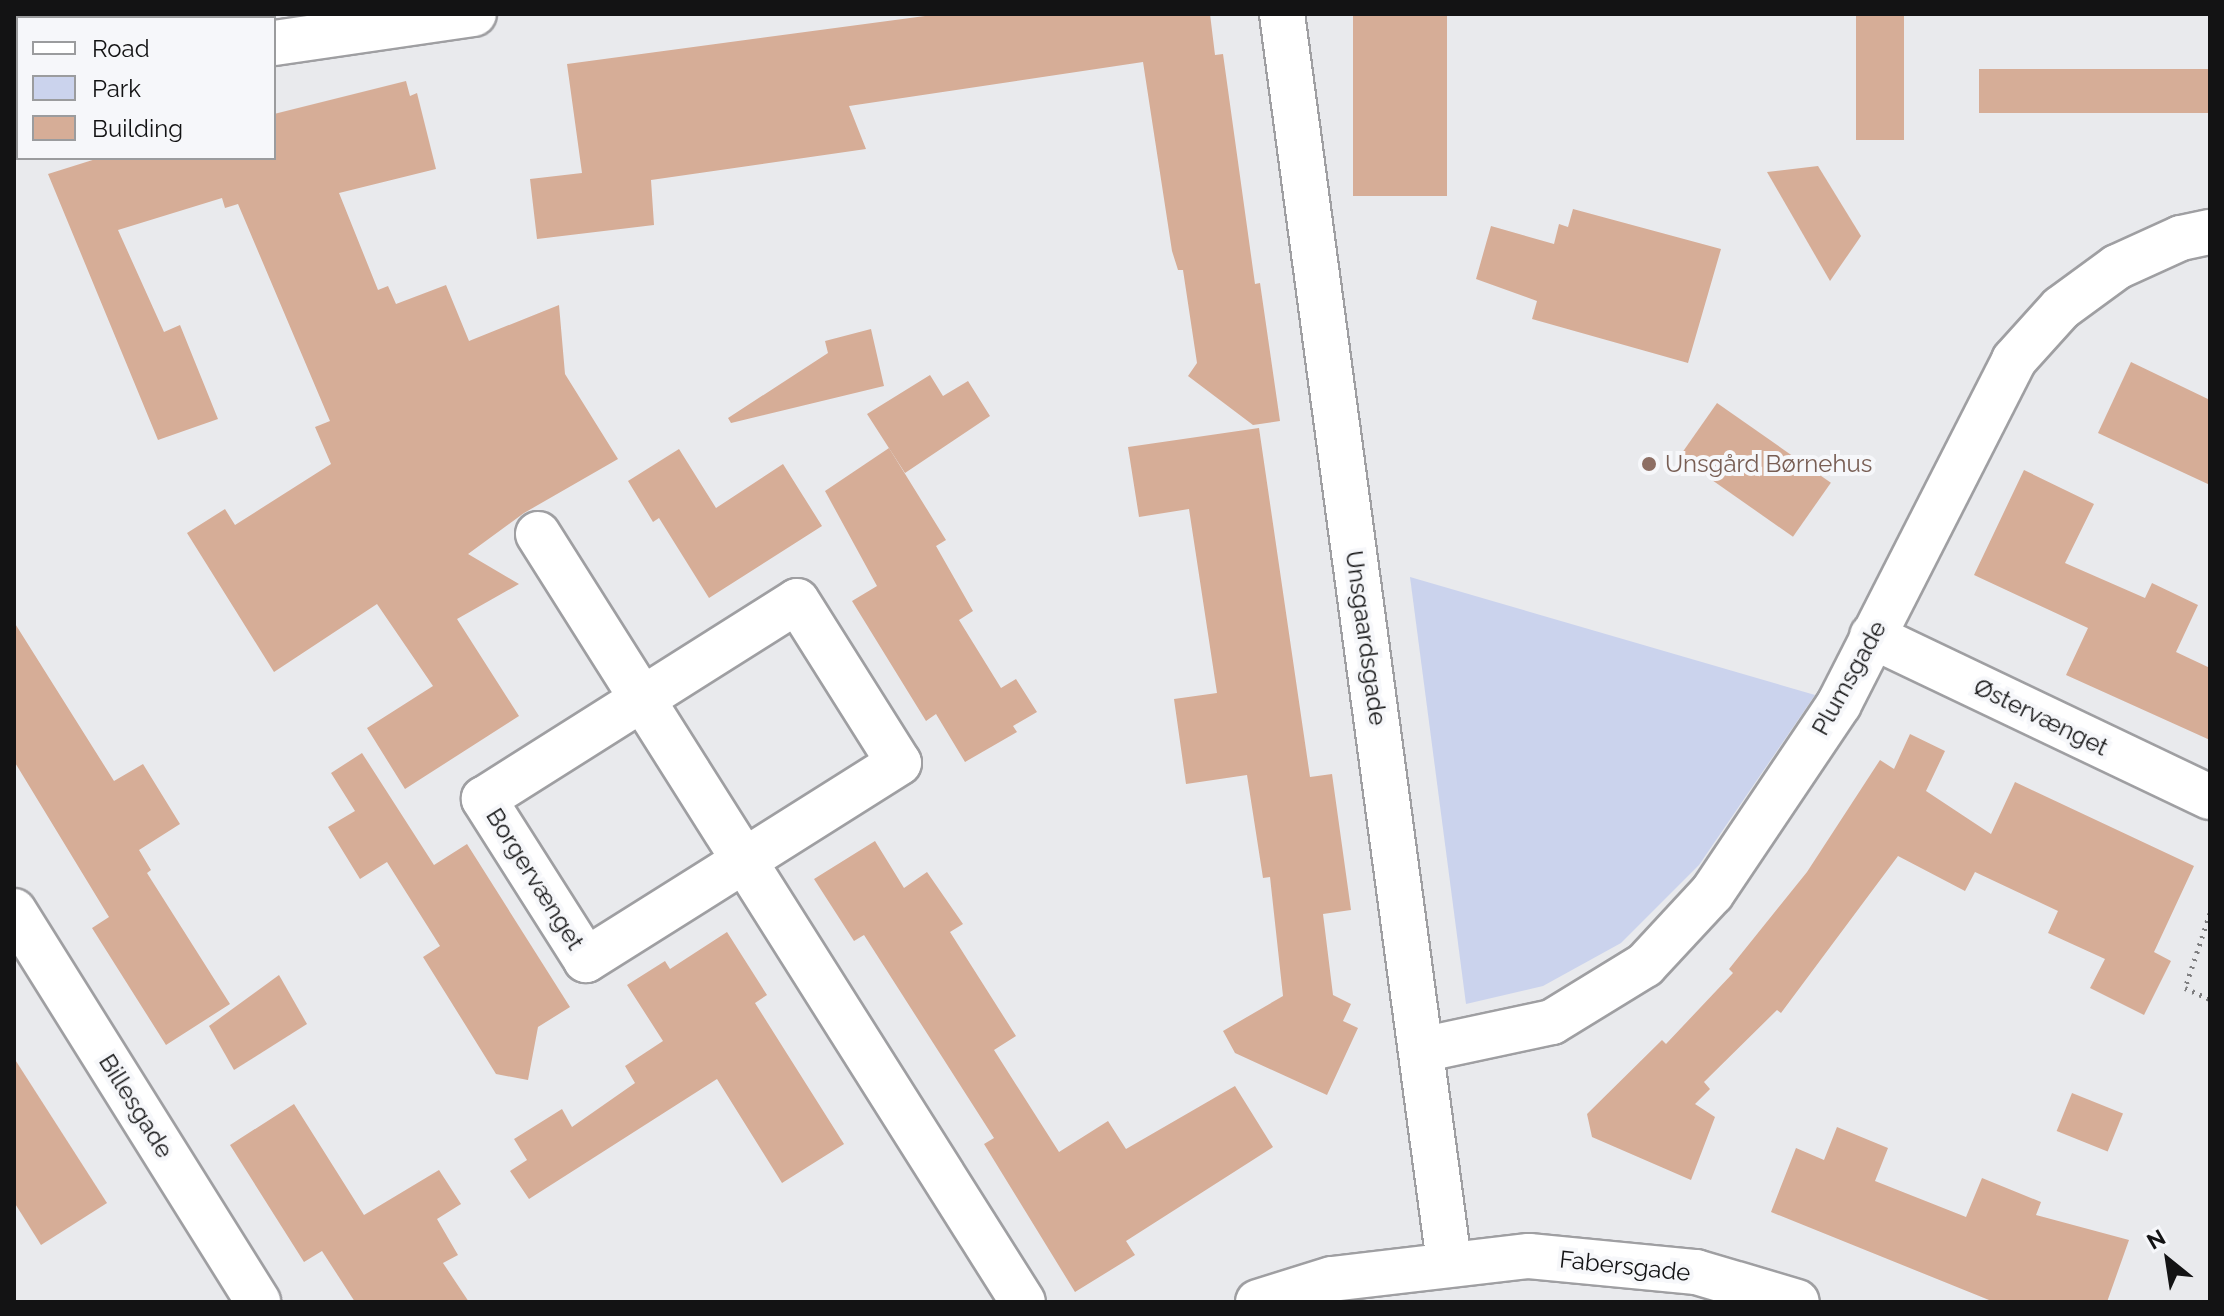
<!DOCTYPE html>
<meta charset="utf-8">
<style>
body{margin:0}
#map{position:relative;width:2224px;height:1316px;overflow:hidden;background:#e9eaed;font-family:Raleway,sans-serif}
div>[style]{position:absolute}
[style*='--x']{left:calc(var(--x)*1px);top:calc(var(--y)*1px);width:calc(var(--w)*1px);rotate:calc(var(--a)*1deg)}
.green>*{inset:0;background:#cbd3ed}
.building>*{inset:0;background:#d6ad97;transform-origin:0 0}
.path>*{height:5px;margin-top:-2.5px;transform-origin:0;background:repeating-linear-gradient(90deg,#7e7e80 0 2px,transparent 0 8px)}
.roads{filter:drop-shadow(2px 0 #9f9fa2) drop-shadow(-2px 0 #9f9fa2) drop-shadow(0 2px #9f9fa2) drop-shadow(0 -2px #9f9fa2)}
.minor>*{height:44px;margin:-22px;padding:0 22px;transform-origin:22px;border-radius:22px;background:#fff}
.tertiary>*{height:44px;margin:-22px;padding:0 22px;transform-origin:22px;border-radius:22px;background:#fff}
.dots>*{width:22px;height:22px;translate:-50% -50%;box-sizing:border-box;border:4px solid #f6f7fa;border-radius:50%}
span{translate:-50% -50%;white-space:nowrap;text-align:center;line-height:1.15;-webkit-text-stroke:8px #f6f7fa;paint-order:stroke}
.education-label{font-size:24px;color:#785e54}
.left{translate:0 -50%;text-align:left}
.street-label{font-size:24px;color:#131314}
.frame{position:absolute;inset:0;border:16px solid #131314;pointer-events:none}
.legend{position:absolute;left:16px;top:16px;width:260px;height:144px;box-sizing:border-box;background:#f6f7fa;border:2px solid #9b9c9e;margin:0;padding:10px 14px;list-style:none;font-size:24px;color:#131314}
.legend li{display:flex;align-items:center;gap:16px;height:40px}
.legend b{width:40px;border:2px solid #9b9c9e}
.north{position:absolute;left:2128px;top:1220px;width:80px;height:80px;-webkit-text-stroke:6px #f6f7fa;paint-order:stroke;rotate:330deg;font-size:22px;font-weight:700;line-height:32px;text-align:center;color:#131314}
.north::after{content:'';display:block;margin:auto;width:28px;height:36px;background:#131314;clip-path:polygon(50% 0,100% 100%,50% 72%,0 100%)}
</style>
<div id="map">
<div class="green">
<i style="clip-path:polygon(1410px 577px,1815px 695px,1699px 865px,1621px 943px,1543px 986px,1466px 1004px)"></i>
</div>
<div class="building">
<i style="clip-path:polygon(940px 14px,1210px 14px,1215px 55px,1223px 54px,1255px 284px,1260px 283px,1280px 421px,1253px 425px,1188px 376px,1197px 363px,1183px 270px,1178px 270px,1172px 251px,1143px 62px,849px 106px,866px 149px,651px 180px,654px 225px,537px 239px,530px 179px,582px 173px,567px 64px)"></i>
<i style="left:1353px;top:14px;width:94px;height:182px"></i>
<i style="left:1856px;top:14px;width:48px;height:126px"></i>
<i style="left:2210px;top:69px;width:44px;height:231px;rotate:90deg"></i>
<i style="clip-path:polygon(406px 81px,410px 96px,417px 93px,436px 169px,339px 193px,378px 290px,388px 286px,396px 304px,446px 285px,469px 341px,559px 305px,565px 374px,618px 459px,524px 513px,468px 554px,519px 584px,457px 619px,519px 716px,405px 789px,367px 728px,433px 686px,377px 604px,274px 672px,187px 533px,225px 509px,235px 525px,331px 464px,315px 427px,330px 421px,238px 204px,225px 208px,222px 198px,118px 230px,164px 332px,180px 325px,218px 419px,158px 440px,48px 174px,99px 158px,274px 158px,274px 114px)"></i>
<i style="clip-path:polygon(1818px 166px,1861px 236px,1830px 281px,1767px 172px)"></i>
<i style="clip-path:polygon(1573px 209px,1721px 249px,1688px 363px,1532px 319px,1537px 301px,1476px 279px,1491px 226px,1554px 244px,1559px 224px,1568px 227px)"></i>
<i style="clip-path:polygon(871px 329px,884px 386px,731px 423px,728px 418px,828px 353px,825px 341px)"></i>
<i style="clip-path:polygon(2131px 362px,2210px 400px,2210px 485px,2098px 433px)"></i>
<i style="clip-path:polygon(930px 375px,943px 396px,968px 381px,990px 416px,905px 473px,867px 414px)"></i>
<i style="left:1717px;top:403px;width:139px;height:66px;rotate:35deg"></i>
<i style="clip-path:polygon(1259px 428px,1310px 777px,1332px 774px,1351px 910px,1323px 914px,1333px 995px,1351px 1004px,1343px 1021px,1358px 1028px,1327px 1095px,1235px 1053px,1223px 1031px,1283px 996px,1270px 877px,1263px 878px,1247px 775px,1186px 784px,1174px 699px,1217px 693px,1189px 509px,1139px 517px,1128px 447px)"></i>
<i style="clip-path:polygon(889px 448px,946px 540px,936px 546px,973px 611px,959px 620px,1001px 688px,1016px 679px,1037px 712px,1013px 726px,1017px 732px,965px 762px,936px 714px,926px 721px,852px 601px,877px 586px,825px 491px)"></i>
<i style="clip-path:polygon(679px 449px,716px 508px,783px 464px,822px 526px,709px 598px,659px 518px,653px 522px,628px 481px)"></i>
<i style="clip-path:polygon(2024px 470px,2094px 504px,2065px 563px,2145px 598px,2152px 583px,2198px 605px,2176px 652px,2210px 668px,2210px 740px,2066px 675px,2088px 628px,1974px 575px)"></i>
<i style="clip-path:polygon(14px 622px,114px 781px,143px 764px,180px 824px,139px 850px,151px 870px,147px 873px,230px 1004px,166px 1045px,92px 928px,109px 917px,14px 761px)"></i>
<i style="clip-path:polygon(1910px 734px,1945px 751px,1926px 791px,1991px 834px,2015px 782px,2194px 866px,2154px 952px,2171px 961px,2144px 1015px,2090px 988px,2105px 959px,2048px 933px,2058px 911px,1975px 872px,1965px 891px,1898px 856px,1781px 1013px,1777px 1010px,1704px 1082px,1710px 1089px,1695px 1104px,1715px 1117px,1691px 1180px,1592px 1137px,1587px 1114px,1662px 1040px,1666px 1044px,1733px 973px,1729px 969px,1807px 872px,1880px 760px,1894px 769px)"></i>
<i style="clip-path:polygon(362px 753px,434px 865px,467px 844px,570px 1007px,538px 1027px,528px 1080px,496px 1074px,423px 957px,440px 946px,387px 862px,360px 879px,328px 827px,355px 811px,331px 773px)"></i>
<i style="clip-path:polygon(875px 841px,904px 888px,927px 872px,963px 924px,950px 932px,1016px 1036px,994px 1050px,1059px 1152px,1108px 1121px,1126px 1149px,1235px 1086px,1273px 1147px,1126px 1241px,1135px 1255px,1075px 1292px,984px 1144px,994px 1138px,864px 935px,854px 941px,814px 879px)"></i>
<i style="clip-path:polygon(727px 932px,767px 995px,755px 1003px,844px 1144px,782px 1183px,717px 1079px,529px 1199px,510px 1171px,527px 1160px,514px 1139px,562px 1109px,572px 1127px,635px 1083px,625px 1066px,663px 1041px,627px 985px,665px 961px,670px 969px)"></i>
<i style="clip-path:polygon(279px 975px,307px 1024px,234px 1070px,209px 1026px)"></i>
<i style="clip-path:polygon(14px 1058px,107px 1203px,41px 1245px,14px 1202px)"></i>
<i style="left:2072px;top:1093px;width:55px;height:41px;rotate:22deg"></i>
<i style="clip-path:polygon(294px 1104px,364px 1215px,439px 1170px,461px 1204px,437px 1219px,458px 1255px,443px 1263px,469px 1302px,355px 1302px,322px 1251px,304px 1262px,230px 1145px)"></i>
<i style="clip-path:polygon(1837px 1127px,1888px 1148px,1875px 1181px,1966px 1217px,1982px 1178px,2041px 1202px,2036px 1215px,2129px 1240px,2107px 1302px,1994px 1302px,1771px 1212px,1796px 1148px,1824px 1160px)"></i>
</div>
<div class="path">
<i style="--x:2210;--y:913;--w:79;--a:108.4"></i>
<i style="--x:2185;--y:988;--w:27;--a:24"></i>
</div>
<div class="roads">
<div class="minor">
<i style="--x:1282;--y:14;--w:1259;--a:82.38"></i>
<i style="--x:274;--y:43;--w:202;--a:-8.3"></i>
<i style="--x:14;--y:118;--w:4;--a:-14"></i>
<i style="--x:538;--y:534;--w:908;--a:57.73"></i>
<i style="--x:797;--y:601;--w:191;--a:57.8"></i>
<i style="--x:899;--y:763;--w:370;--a:147.8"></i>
<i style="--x:586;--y:960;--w:191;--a:-122.4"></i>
<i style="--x:484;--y:799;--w:370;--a:-32.3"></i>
<i style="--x:1872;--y:636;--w:374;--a:25.5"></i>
<i style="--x:14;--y:911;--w:461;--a:58"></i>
<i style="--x:1421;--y:1050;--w:134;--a:-12.1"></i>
<i style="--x:1552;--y:1022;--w:109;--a:-31.5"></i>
<i style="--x:1645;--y:965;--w:98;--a:-47.1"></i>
<i style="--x:1712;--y:893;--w:228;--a:-56.1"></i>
<i style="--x:1839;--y:704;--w:386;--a:-63"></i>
<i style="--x:2014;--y:360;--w:70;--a:-47.9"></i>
<i style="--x:2061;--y:308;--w:69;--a:-36.2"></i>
<i style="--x:2117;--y:267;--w:70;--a:-24.4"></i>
<i style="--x:2181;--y:238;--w:30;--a:-12"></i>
</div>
<div class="tertiary">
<i style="--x:1258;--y:1302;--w:77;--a:-17.3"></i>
<i style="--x:1332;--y:1279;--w:198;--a:-6.7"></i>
<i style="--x:1529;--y:1256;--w:168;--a:5.5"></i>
<i style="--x:1696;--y:1272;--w:105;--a:16.5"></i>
</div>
</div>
<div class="dots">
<i style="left:1649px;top:464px;background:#8d6e63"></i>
</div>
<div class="education-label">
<span class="left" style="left:1665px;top:464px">Unsgård Børnehus</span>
</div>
<div class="street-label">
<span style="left:1366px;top:638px;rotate:82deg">Unsgaardsgade</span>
<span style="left:1849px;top:678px;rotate:-61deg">Plumsgade</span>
<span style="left:2041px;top:717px;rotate:26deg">Østervænget</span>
<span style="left:535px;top:879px;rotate:58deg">Borgervænget</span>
<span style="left:136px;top:1106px;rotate:58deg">Billesgade</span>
<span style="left:1625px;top:1266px;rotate:6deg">Fabersgade</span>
</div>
<div class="frame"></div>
<ul class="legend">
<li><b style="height:10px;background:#fff"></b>Road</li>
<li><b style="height:22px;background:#cbd3ed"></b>Park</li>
<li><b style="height:22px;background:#d6ad97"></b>Building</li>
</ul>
<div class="north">N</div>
</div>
